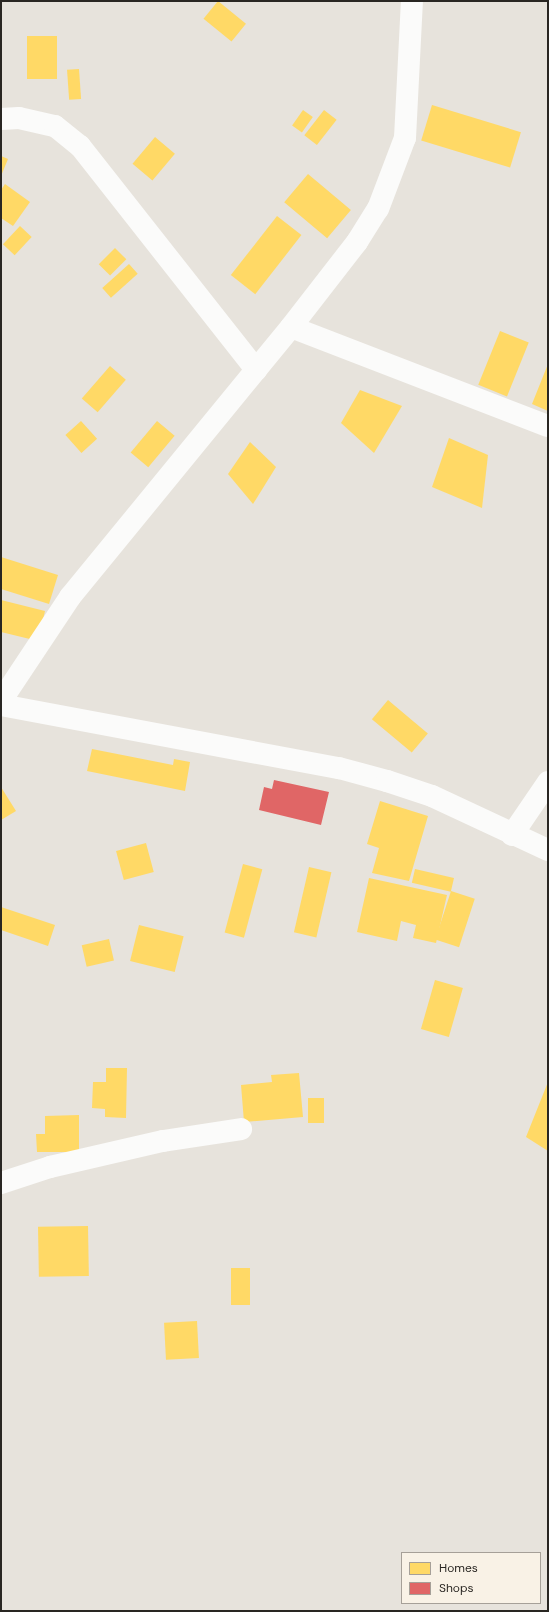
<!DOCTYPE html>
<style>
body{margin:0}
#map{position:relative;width:549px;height:1612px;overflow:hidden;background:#e7e3dc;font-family:"DM Sans",sans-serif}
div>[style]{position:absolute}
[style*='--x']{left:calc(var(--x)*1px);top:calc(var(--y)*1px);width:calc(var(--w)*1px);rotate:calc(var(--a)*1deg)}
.homes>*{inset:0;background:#ffd966;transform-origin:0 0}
.shops>*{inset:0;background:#e06666}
.minor>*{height:22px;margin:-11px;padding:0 11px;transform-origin:11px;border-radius:11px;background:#fbfbfa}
span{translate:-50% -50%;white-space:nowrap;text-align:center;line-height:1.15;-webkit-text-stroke:4px #f9f2e6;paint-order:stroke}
.frame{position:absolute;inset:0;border:2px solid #292622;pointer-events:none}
.legend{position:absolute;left:401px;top:1552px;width:140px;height:52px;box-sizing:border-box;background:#f9f2e6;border:1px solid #a6a098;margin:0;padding:5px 7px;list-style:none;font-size:12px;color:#292622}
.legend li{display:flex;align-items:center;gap:8px;height:20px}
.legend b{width:20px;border:1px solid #a6a098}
</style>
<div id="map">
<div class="homes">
<i style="left:218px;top:1px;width:36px;height:23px;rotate:39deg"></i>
<i style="left:27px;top:36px;width:30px;height:43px"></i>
<i style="left:79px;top:69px;width:30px;height:12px;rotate:86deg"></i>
<i style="left:432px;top:105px;width:93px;height:37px;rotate:17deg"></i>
<i style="left:303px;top:110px;width:12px;height:19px;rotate:35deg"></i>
<i style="left:324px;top:110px;width:16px;height:32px;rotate:38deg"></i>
<i style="left:155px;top:137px;width:26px;height:35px;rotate:40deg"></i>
<i style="clip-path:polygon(1px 156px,8px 159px,1px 176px)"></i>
<i style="left:308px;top:174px;width:56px;height:37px;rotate:40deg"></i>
<i style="clip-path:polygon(5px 184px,30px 202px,13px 226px,1px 218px,1px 190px)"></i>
<i style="left:277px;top:216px;width:31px;height:75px;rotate:38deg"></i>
<i style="left:20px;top:226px;width:16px;height:25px;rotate:43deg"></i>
<i style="left:115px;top:248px;width:16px;height:23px;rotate:45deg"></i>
<i style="left:129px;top:264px;width:13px;height:36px;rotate:48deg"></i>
<i style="left:500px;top:331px;width:31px;height:58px;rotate:22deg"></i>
<i style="clip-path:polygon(548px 364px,548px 411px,532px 404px)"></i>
<i style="left:110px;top:366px;width:21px;height:43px;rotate:41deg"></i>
<i style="clip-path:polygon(360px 390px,402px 406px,374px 453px,341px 423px)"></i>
<i style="left:81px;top:421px;width:24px;height:21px;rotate:48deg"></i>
<i style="left:157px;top:421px;width:23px;height:41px;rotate:40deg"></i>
<i style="clip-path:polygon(449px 438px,488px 455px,482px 508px,432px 487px)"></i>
<i style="clip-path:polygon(250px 442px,276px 467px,253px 504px,228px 474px)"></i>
<i style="clip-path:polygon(1px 557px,58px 575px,49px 604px,1px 589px)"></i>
<i style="clip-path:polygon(1px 600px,45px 611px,38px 641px,1px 632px)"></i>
<i style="left:388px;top:700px;width:52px;height:25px;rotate:40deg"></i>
<i style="clip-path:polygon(92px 749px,173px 765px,174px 759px,190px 762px,185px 791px,87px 771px)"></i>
<i style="clip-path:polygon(1px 787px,16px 811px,1px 820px)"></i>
<i style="clip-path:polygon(380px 801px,428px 816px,409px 881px,372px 873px,379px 848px,367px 844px)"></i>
<i style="left:146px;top:843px;width:30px;height:31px;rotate:75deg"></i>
<i style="left:243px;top:864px;width:20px;height:71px;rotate:15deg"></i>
<i style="left:309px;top:867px;width:23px;height:67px;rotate:13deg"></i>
<i style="left:415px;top:869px;width:40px;height:14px;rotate:13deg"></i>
<i style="clip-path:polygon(369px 878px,447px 895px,436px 943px,413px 938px,416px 925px,401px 921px,397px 941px,357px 932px)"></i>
<i style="left:451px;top:891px;width:25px;height:51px;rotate:18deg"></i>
<i style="clip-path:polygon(1px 907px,55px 925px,48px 946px,1px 930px)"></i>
<i style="left:139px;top:925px;width:46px;height:37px;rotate:14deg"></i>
<i style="left:109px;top:939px;width:22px;height:28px;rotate:77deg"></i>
<i style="left:435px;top:980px;width:29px;height:51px;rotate:16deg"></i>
<i style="clip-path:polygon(106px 1068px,127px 1068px,126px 1118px,105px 1117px,105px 1109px,92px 1108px,93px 1082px,106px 1082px)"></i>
<i style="clip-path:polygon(299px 1073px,303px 1117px,244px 1122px,241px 1085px,272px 1082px,271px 1075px)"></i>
<i style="clip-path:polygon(548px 1082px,548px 1151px,526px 1137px)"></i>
<i style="left:308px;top:1098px;width:16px;height:25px"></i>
<i style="clip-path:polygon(79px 1115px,79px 1152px,37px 1152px,36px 1134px,45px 1134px,45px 1116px)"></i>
<i style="left:88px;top:1226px;width:50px;height:50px;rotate:89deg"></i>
<i style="left:231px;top:1268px;width:19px;height:37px"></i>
<i style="left:197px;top:1321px;width:37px;height:33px;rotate:87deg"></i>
</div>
<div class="shops">
<i style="clip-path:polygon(274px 780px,329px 792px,321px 825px,259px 810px,264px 787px,272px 789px)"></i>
</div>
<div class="minor">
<i style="--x:1;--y:119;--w:18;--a:-3"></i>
<i style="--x:19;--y:118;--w:37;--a:13"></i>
<i style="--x:55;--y:126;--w:32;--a:39"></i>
<i style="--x:80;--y:146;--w:285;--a:51.8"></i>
<i style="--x:291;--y:327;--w:275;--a:21.1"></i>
<i style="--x:1;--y:701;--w:125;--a:-56.4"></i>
<i style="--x:70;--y:597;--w:349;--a:-50.7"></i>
<i style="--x:291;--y:327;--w:108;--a:-52.2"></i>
<i style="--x:357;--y:242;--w:39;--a:-58"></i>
<i style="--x:378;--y:209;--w:76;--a:-69.2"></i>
<i style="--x:405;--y:138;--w:137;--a:-87.1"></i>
<i style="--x:1;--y:705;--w:344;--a:10.6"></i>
<i style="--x:339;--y:768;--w:50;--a:15.2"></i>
<i style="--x:387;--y:781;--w:47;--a:18.4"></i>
<i style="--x:432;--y:796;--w:128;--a:25"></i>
<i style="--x:512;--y:835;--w:64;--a:-55.8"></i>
<i style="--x:1;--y:1183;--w:52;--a:-18.1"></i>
<i style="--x:50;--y:1167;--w:116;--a:-13"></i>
<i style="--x:163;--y:1141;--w:79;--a:-8.7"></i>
</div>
<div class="frame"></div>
<ul class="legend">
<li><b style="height:11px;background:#ffd966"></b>Homes</li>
<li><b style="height:11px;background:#e06666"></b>Shops</li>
</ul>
</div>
